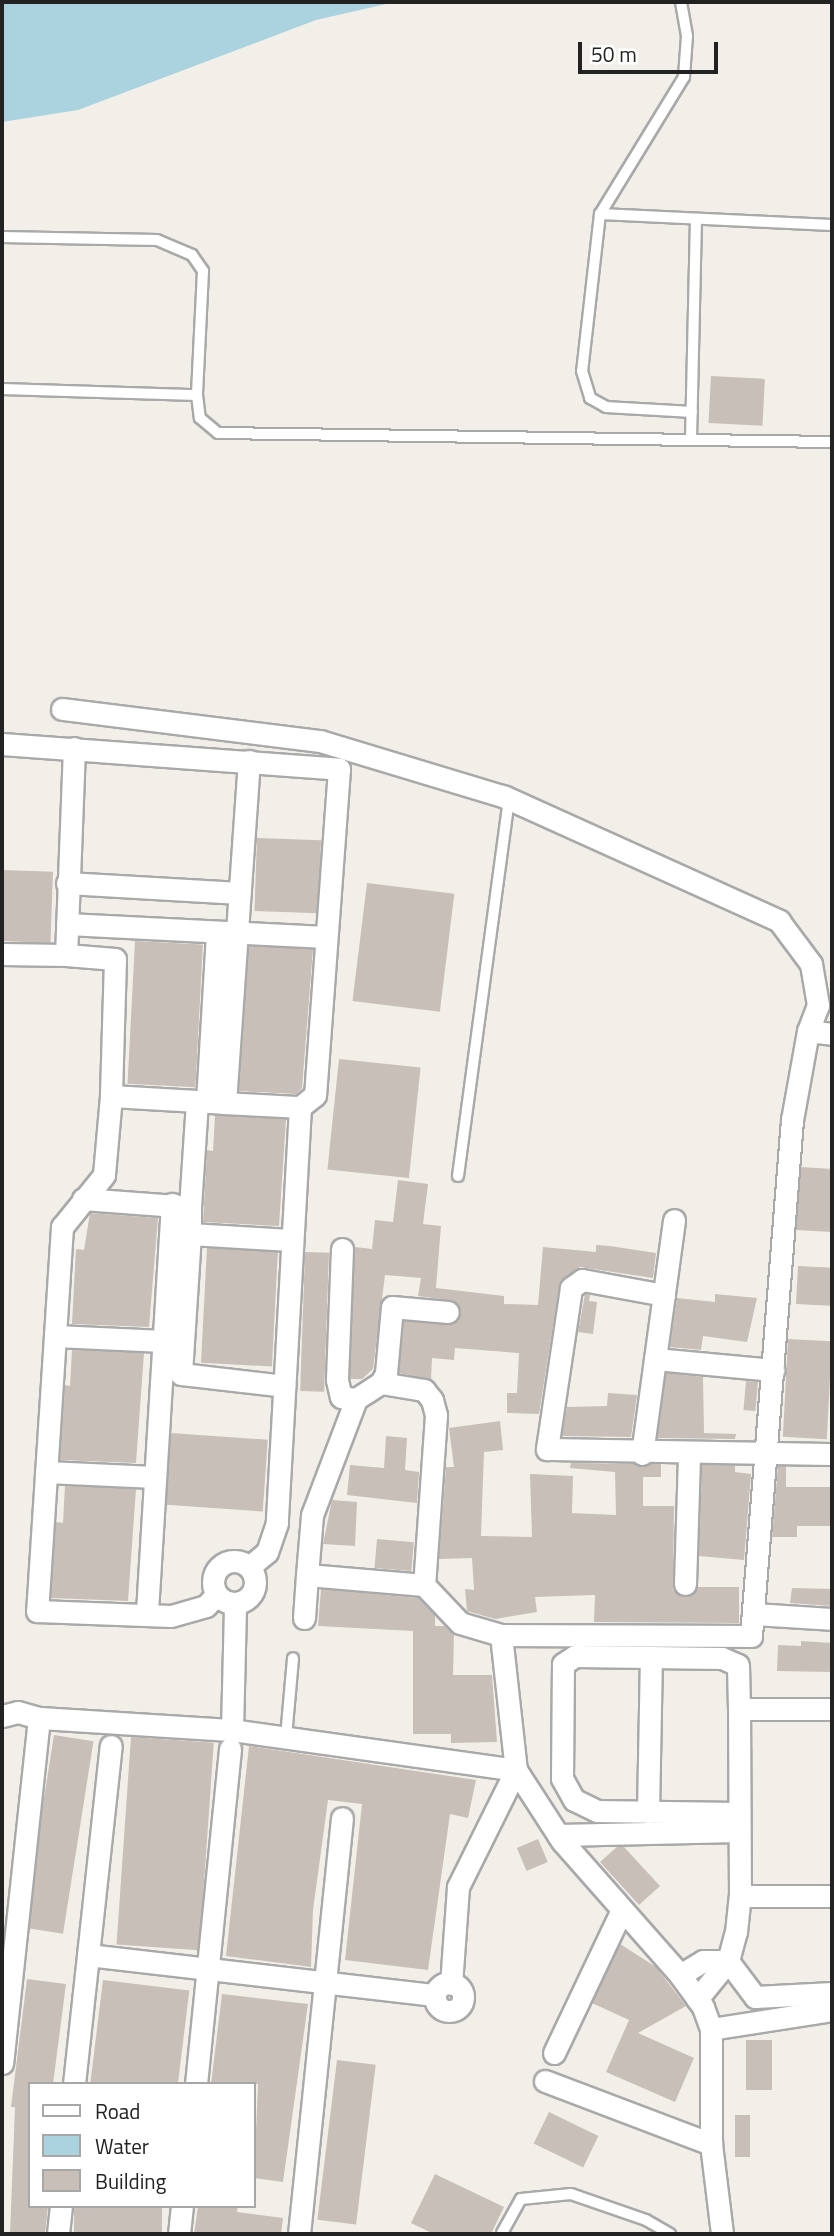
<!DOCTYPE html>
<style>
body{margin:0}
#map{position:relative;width:834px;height:2236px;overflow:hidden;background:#f2efe9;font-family:"Titillium Web",sans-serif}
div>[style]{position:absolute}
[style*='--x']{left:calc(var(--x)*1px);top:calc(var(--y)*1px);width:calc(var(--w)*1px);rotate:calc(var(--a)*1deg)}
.water>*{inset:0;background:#aad3df}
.building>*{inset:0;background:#c7bfb8;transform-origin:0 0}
.roads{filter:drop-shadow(2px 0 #a9a9a9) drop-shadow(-2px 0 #a9a9a9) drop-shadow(0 2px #a9a9a9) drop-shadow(0 -2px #a9a9a9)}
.lane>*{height:10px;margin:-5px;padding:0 5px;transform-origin:5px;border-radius:5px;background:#fff}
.street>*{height:21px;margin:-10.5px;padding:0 10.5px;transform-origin:10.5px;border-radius:10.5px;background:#fff}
.street>.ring{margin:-10.5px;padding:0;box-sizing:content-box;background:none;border:21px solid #fff;border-radius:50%}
span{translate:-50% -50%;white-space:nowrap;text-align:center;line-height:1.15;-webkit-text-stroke:5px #fff;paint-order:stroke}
.frame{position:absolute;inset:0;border:4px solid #222;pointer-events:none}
.legend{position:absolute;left:28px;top:2082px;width:228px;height:126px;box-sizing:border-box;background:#fff;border:2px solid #a7a7a7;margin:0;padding:9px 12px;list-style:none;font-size:21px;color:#222}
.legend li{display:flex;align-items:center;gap:14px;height:35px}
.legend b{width:35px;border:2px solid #a7a7a7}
.scale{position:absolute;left:578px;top:42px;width:140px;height:32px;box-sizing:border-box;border:4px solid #222;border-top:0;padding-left:9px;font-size:21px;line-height:24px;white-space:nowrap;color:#222;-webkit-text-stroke:5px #fff;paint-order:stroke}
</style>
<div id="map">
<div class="water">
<i style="clip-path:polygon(2px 2px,395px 2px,316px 20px,78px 110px,2px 122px)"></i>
</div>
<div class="building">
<i style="left:711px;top:376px;width:54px;height:47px;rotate:3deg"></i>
<i style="left:257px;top:838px;width:64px;height:73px;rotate:2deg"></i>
<i style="left:2px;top:870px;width:51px;height:71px;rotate:2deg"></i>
<i style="left:367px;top:883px;width:88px;height:119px;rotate:7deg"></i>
<i style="left:135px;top:941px;width:68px;height:143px;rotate:3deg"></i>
<i style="clip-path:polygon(249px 946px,313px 949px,302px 1088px,296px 1094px,239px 1091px)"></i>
<i style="left:339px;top:1059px;width:82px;height:111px;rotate:6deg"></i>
<i style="clip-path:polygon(215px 1115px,286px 1119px,279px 1226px,203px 1222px,207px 1150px,213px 1151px)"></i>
<i style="clip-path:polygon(801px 1167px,832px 1169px,832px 1232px,796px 1230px)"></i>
<i style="clip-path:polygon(398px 1180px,428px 1184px,423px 1224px,441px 1226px,436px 1288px,504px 1296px,504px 1304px,538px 1305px,543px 1247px,596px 1252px,596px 1245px,610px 1246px,656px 1253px,653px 1278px,580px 1267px,560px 1281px,539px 1414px,507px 1413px,507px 1393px,517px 1393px,519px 1353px,455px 1348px,454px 1360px,432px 1358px,431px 1380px,399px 1373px,404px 1321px,448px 1325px,461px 1314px,455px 1301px,418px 1296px,421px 1278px,385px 1275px,373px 1369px,362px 1379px,350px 1379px,355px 1247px,372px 1249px,375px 1220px,393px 1222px)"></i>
<i style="clip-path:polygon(90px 1213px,158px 1218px,149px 1327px,72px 1324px,76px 1249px,84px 1250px)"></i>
<i style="left:207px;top:1248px;width:71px;height:115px;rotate:3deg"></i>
<i style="left:305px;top:1252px;width:24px;height:139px;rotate:2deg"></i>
<i style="left:798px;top:1266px;width:34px;height:38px;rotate:3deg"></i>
<i style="clip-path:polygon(585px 1294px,590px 1295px,589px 1301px,597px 1302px,593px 1334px,578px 1332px)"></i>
<i style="clip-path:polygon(715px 1294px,757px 1298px,747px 1342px,703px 1336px,701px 1350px,670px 1347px,677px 1298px,715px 1302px)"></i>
<i style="left:788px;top:1339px;width:44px;height:98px;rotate:3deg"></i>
<i style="clip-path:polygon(72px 1350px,144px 1353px,136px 1463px,60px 1460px,65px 1385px,70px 1386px)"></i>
<i style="clip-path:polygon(666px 1373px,703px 1377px,704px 1433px,736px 1434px,735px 1439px,657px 1438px)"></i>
<i style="left:746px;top:1381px;width:12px;height:29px;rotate:5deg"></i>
<i style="clip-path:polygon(608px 1393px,637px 1395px,631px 1437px,562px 1436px,567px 1407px,607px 1406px)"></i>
<i style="clip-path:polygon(500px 1421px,503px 1450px,484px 1452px,481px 1536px,532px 1537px,530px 1474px,573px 1476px,572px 1513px,616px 1515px,615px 1472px,570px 1468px,571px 1463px,661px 1464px,661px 1477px,643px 1477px,643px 1506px,674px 1506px,673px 1590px,685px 1597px,697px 1587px,739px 1587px,739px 1623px,594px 1622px,595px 1595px,535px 1597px,537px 1612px,495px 1619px,467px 1611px,465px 1589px,474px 1590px,472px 1558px,439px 1559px,446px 1467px,454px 1467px,449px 1428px)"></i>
<i style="left:171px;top:1433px;width:97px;height:72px;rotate:4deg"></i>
<i style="clip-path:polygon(386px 1436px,407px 1438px,405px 1470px,419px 1472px,417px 1503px,347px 1495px,350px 1465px,384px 1468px)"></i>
<i style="clip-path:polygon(702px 1465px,735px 1465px,735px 1472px,751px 1474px,744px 1560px,699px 1556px)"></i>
<i style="clip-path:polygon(778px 1466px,786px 1466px,786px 1487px,832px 1487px,832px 1526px,797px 1526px,797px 1537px,772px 1537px)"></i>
<i style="clip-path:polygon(65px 1486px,136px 1489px,128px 1601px,51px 1598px,56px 1522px,63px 1523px)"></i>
<i style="clip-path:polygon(332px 1500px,357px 1502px,355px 1546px,323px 1544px)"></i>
<i style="left:377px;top:1539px;width:37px;height:29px;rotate:5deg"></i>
<i style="clip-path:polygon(792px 1588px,832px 1589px,832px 1606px,790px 1603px)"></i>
<i style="clip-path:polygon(321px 1589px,418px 1598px,435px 1615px,435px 1626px,445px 1626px,454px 1634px,453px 1675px,492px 1675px,497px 1742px,451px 1743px,451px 1734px,413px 1734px,413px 1631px,318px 1626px)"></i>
<i style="clip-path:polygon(801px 1641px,832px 1643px,832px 1672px,777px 1671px,778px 1645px,801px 1646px)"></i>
<i style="left:54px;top:1735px;width:40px;height:195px;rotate:9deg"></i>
<i style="left:131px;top:1737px;width:83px;height:208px;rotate:4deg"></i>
<i style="clip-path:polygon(249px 1746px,476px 1780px,468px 1818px,450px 1814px,428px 1970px,345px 1960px,362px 1804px,328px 1800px,313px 1910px,311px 1967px,226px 1956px)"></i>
<i style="left:538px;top:1839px;width:25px;height:23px;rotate:67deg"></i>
<i style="clip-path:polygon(617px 1847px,624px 1847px,660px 1886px,639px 1905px,600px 1862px)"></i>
<i style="clip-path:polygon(620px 1944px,656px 1967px,686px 2006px,638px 2033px,694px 2058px,675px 2102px,606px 2072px,629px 2020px,592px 2003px)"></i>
<i style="clip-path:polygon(27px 1979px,66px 1984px,53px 2084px,30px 2084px,30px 2206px,48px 2206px,45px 2234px,10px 2234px,15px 2107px,11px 2107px)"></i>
<i style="left:103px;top:1980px;width:87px;height:105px;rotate:7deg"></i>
<i style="clip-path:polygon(222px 1994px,308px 2004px,283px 2182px,254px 2178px,258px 2084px,211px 2084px)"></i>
<i style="left:746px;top:2040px;width:26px;height:50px"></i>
<i style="left:337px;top:2060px;width:39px;height:161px;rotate:7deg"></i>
<i style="left:549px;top:2112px;width:55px;height:35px;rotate:26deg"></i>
<i style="left:735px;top:2115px;width:15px;height:42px"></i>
<i style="clip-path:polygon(435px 2174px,504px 2207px,491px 2234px,434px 2234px,411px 2223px)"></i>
<i style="left:74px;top:2206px;width:88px;height:28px"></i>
<i style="clip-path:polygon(198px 2206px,238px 2206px,237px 2212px,283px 2218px,281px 2234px,194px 2234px)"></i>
</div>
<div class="roads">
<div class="lane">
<i style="--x:681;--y:2;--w:35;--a:80"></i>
<i style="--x:687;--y:36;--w:41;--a:94.2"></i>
<i style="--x:684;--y:77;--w:161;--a:121.5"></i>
<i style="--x:600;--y:214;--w:158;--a:96.5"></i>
<i style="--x:582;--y:371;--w:28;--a:73"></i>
<i style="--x:590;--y:398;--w:18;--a:29"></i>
<i style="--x:606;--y:407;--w:86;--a:3.3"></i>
<i style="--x:600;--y:214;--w:232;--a:2.7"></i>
<i style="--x:2;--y:237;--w:155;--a:1.1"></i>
<i style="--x:157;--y:240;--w:38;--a:23"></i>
<i style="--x:192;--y:255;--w:19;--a:55"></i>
<i style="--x:203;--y:271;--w:124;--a:92.8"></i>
<i style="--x:2;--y:389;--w:195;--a:1.8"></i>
<i style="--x:197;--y:395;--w:23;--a:83"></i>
<i style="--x:200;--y:418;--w:23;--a:40"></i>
<i style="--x:218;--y:433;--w:614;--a:0.84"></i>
<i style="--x:691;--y:439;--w:220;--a:-88.7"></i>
<i style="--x:458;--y:1176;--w:379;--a:-82.3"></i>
<i style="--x:286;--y:1737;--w:79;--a:-84.9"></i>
<i style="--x:502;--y:2233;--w:39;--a:-61"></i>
<i style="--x:521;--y:2199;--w:50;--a:-5.7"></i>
<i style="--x:571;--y:2194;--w:79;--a:19.1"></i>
<i style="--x:646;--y:2220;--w:28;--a:30"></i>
</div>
<div class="street">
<i style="--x:62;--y:709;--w:260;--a:7.1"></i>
<i style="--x:320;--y:741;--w:193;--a:16.8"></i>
<i style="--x:505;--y:797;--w:301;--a:24.3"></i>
<i style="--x:779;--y:921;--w:54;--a:53.3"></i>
<i style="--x:811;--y:964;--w:42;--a:80.3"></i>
<i style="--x:818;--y:1005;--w:28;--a:111"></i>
<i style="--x:808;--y:1031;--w:24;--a:7"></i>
<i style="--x:2;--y:744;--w:338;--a:4.2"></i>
<i style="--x:339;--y:769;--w:327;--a:94.2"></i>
<i style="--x:315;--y:1095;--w:19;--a:141"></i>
<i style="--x:300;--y:1107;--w:417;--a:93.2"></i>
<i style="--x:277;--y:1523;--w:31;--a:109"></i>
<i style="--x:267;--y:1552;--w:23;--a:140"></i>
<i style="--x:74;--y:748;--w:207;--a:92.2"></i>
<i style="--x:66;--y:955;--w:49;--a:4.7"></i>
<i style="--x:115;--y:959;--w:137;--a:91.7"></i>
<i style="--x:67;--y:883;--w:173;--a:3.3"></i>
<i style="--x:67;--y:924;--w:259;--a:2.9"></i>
<i style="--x:2;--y:954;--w:64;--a:0.9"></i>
<i style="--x:197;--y:1101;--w:86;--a:-176.7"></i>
<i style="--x:111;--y:1096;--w:79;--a:95.1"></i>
<i style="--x:104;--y:1175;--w:67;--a:128.9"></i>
<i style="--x:62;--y:1227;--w:385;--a:93.7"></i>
<i style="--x:37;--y:1611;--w:134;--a:2.1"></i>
<i style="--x:171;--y:1616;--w:36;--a:-16"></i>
<i style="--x:206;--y:1606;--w:15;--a:-48"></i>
<i style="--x:207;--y:1102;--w:169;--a:-86.6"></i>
<i style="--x:225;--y:1103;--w:75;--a:3.1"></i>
<i style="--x:83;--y:1199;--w:107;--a:4.3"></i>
<i style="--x:190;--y:1207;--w:27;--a:90"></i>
<i style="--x:190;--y:1234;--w:100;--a:3.4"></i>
<i style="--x:190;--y:1207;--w:106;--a:-86.2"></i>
<i style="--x:197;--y:1101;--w:28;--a:4"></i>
<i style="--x:225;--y:1103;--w:343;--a:-86"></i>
<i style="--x:190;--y:1234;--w:140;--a:93.7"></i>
<i style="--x:181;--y:1374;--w:104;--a:6.6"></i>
<i style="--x:342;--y:1249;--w:131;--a:92.2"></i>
<i style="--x:337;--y:1380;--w:17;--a:77"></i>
<i style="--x:341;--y:1397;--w:15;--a:8"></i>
<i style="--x:664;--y:1295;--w:83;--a:-169.6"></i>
<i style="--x:582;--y:1280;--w:14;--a:144"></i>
<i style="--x:571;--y:1288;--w:163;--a:98.5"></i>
<i style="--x:547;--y:1449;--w:285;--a:1"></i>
<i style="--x:55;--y:1336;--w:109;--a:2.6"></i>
<i style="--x:655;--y:1359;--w:119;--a:5.3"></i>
<i style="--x:381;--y:1383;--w:44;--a:9.2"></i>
<i style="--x:424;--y:1390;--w:13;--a:51"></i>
<i style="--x:432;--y:1400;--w:16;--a:75"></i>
<i style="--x:436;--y:1415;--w:170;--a:94"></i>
<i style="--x:424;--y:1585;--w:52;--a:46.5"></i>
<i style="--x:460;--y:1623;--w:43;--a:16.3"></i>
<i style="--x:501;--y:1635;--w:250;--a:0.2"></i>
<i style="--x:751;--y:1636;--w:518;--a:-85.46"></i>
<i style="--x:792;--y:1120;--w:90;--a:-79.8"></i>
<i style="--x:642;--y:1454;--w:236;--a:-82.2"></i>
<i style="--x:46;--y:1472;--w:109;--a:2.6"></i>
<i class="ring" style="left:213px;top:1561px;width:21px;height:21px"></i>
<i style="--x:685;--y:1584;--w:130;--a:-88.2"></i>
<i style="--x:424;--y:1585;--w:117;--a:-175.1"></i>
<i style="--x:307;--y:1575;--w:60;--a:-85.2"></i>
<i style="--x:312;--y:1515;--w:124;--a:-69.2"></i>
<i style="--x:356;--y:1399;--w:30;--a:-33"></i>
<i style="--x:381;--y:1383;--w:11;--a:-63"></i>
<i style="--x:386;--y:1373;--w:66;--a:-84.8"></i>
<i style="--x:392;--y:1307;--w:56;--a:5.1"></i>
<i style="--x:147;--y:1612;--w:409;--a:-86.5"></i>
<i style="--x:753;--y:1614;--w:79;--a:3.6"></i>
<i style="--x:304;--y:1618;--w:43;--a:-86"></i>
<i style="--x:501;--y:1635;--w:136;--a:83.7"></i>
<i style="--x:516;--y:1770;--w:85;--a:57.1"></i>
<i style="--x:562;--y:1841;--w:179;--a:48.6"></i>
<i style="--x:680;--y:1975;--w:39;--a:54"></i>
<i style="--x:703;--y:2007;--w:23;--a:70"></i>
<i style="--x:711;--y:2029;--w:115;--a:90"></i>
<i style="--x:711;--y:2144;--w:91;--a:83"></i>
<i style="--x:2;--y:1716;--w:16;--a:-14"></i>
<i style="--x:18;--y:1712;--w:22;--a:16"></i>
<i style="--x:39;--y:1718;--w:347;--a:96.1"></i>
<i style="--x:39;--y:1718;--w:193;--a:3.6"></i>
<i style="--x:232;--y:1730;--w:287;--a:8"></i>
<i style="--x:516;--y:1770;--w:131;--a:116.4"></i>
<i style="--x:458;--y:1887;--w:97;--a:94.1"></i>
<i style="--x:232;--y:1730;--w:126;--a:-88.6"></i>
<i style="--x:648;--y:1812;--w:155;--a:-88.9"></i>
<i style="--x:738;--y:1813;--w:141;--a:-179.2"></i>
<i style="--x:597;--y:1811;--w:25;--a:-154"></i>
<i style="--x:574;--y:1800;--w:25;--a:-119"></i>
<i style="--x:562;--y:1778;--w:114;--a:-89.5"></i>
<i style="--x:563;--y:1664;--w:14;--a:-34"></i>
<i style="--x:575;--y:1656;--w:147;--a:0.8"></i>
<i style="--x:722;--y:1658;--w:17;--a:24"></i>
<i style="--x:738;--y:1665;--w:44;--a:88.7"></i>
<i style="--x:558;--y:1835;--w:181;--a:-1.3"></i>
<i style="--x:740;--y:1896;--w:92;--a:0"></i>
<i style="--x:88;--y:1955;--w:349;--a:6.6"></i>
<i style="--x:728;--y:1961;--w:45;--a:53.1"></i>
<i style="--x:755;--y:1997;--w:77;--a:-3"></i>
<i style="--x:680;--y:1975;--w:27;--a:-31"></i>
<i style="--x:703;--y:1961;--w:25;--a:0"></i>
<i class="ring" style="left:435px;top:1983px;width:7px;height:7px"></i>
<i style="--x:697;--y:1999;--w:49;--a:-50.8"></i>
<i style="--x:728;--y:1961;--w:30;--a:-75"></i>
<i style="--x:736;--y:1932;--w:36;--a:-84"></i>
<i style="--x:740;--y:1896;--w:187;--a:-90.3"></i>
<i style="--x:739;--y:1709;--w:93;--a:0"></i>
<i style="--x:711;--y:2029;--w:122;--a:-8.9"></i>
<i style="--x:554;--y:2053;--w:156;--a:-64.6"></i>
<i style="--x:545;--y:2081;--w:178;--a:20.8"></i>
<i style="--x:74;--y:2084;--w:340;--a:-83.8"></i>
<i style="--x:196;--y:2084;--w:337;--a:-84.2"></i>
<i style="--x:58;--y:2234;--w:28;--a:-84"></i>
<i style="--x:179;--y:2234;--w:28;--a:-84"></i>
<i style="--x:299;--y:2234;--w:418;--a:-84.1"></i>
</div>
</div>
<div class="frame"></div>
<ul class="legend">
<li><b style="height:9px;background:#fff"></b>Road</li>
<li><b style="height:19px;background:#aad3df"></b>Water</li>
<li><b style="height:19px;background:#c7bfb8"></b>Building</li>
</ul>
<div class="scale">50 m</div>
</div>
